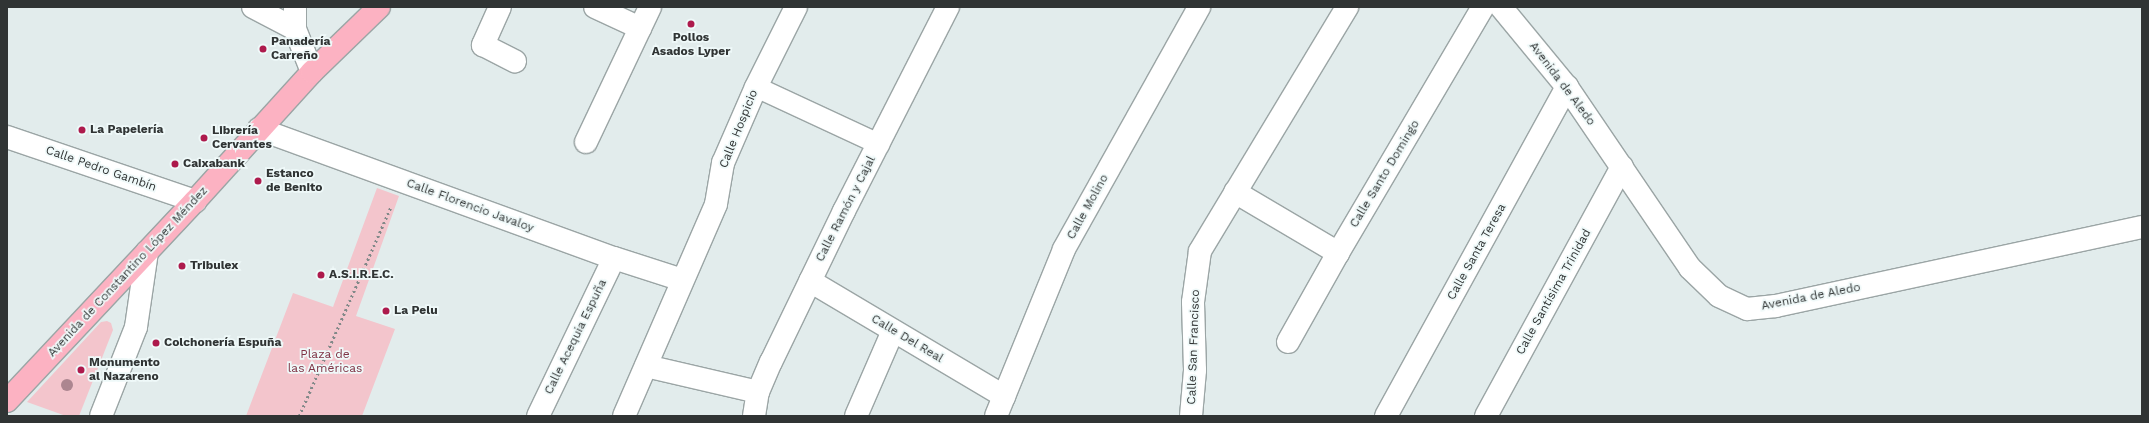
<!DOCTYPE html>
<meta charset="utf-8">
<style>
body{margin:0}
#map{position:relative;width:2149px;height:423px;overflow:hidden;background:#e2ecec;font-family:"Work Sans",sans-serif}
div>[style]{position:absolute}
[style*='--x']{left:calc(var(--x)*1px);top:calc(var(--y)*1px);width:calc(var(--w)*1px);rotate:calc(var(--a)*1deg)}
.green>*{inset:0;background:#f3c5cc}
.path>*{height:2.5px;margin-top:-1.25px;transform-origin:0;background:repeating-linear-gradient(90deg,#828989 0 2px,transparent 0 5px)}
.roads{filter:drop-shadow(1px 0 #9ba5a5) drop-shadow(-1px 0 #9ba5a5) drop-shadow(0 1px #9ba5a5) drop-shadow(0 -1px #9ba5a5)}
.pedestrian>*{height:20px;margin:-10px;padding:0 10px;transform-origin:10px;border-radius:10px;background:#fff}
.minor>*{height:22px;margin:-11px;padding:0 11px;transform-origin:11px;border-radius:11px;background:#fff}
.primary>*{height:22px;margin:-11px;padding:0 11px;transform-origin:11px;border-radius:11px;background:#fcb2c2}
.trees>*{width:12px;height:12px;margin:-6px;border-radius:50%;background:#ac8690}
.dots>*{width:11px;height:11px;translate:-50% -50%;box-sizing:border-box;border:2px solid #eff9f9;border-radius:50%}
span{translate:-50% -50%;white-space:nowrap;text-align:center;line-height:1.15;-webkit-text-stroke:3.5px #eff9f9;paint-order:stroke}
.poi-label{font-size:12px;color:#303434;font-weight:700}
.left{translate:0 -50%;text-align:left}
.street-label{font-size:12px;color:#303434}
.park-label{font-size:12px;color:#7f3345}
.frame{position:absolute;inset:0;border:8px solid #303434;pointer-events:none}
</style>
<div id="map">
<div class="green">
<i style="clip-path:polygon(377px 188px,399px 196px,356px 316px,395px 329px,362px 416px,246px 416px,293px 293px,333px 307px)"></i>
<i style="clip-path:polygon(107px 321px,111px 323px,113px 330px,79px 416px,66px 416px,27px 402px,101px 322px)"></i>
</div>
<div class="path">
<i style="--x:299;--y:416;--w:229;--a:-66.3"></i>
</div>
<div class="roads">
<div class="pedestrian">
<i style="--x:756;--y:87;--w:136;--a:24.9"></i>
</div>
<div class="minor">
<i style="--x:253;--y:7;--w:47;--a:27.6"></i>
<i style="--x:295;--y:29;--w:46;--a:68.4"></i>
<i style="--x:295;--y:7;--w:22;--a:90"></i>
<i style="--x:500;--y:7;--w:42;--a:114.1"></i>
<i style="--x:483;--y:45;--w:36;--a:27"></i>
<i style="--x:595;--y:7;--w:50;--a:25"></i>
<i style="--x:1501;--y:7;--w:104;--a:50.5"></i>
<i style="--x:1567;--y:87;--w:219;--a:55.8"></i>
<i style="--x:1690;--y:268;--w:40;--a:44"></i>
<i style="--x:1719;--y:296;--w:31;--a:25"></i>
<i style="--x:1747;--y:309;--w:29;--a:-6"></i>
<i style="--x:1776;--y:306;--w:374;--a:-12.2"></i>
<i style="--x:259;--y:129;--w:378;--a:20"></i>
<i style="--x:614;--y:258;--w:71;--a:17.9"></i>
<i style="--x:7;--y:137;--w:199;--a:18.8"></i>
<i style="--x:586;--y:142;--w:149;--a:-64.6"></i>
<i style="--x:1235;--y:192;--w:120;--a:30.6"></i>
<i style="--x:810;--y:281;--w:226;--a:30.7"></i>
<i style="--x:1288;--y:342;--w:102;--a:-60.7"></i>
<i style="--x:1338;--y:253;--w:286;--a:-59.5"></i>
<i style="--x:646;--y:366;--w:115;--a:13.1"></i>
<i style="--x:101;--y:416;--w:96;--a:-68.5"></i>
<i style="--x:136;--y:327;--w:76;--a:-81.7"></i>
<i style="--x:538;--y:416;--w:175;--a:-64.3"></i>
<i style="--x:624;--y:416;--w:231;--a:-66.5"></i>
<i style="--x:716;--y:204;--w:42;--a:-80.3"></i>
<i style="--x:723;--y:163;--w:83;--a:-66.5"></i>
<i style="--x:756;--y:87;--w:89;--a:-63.4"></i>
<i style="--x:754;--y:416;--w:24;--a:-81"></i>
<i style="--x:758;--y:392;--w:33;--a:-67"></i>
<i style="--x:771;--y:362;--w:168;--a:-64.2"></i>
<i style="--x:844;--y:211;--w:229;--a:-63"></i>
<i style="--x:856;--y:416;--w:93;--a:-66.5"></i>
<i style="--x:996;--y:416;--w:180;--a:-67.8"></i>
<i style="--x:1064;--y:249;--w:277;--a:-60.8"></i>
<i style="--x:1191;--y:416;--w:46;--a:-85"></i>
<i style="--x:1195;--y:370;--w:68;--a:-91.7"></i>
<i style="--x:1193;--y:302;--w:51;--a:-82.2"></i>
<i style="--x:1200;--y:251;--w:285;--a:-58.9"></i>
<i style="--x:1386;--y:416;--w:376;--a:-61.2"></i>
<i style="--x:1486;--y:416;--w:284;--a:-61.4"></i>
</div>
<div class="primary">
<i style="--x:7;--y:401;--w:274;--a:-46.8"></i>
<i style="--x:195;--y:201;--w:174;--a:-47.8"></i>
<i style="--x:312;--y:72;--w:93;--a:-44.1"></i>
</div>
</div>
<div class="trees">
<i style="left:67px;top:385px"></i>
</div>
<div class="dots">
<i style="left:691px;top:24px;background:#ad1a4c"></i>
<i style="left:263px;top:49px;background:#ad1a4c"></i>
<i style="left:82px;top:130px;background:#ad1a4c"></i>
<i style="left:204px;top:138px;background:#ad1a4c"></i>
<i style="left:175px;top:164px;background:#ad1a4c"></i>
<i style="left:258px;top:181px;background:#ad1a4c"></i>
<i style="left:182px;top:266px;background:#ad1a4c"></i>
<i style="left:321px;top:275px;background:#ad1a4c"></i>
<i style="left:386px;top:311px;background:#ad1a4c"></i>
<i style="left:156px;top:343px;background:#ad1a4c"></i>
<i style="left:81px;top:370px;background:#ad1a4c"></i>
</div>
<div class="poi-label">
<span style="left:691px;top:45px">Pollos<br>Asados Lyper</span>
<span class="left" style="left:271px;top:49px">Panadería<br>Carreño</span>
<span class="left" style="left:90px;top:130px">La Papelería</span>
<span class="left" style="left:212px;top:138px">Librería<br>Cervantes</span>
<span class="left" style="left:183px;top:164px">Caixabank</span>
<span class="left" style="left:266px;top:181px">Estanco<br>de Benito</span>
<span class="left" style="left:190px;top:266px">Tribulex</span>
<span class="left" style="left:329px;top:275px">A.S.I.R.E.C.</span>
<span class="left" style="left:394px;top:311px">La Pelu</span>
<span class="left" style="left:164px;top:343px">Colchonería Espuña</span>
<span class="left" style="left:89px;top:370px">Monumento<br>al Nazareno</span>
</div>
<div class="street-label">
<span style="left:1562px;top:84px;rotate:53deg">Avenida de Aledo</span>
<span style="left:739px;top:129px;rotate:-68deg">Calle Hospicio</span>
<span style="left:101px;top:169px;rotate:19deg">Calle Pedro Gambín</span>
<span style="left:1385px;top:174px;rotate:-59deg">Calle Santo Domingo</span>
<span style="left:470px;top:206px;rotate:20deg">Calle Florencio Javaloy</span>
<span style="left:1088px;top:207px;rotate:-61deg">Calle Molino</span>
<span style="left:846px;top:209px;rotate:-63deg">Calle Ramón y Cajal</span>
<span style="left:1477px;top:252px;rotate:-61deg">Calle Santa Teresa</span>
<span style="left:128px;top:272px;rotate:-47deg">Avenida de Constantino López Méndez</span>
<span style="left:1554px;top:292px;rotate:-61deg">Calle Santísima Trinidad</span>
<span style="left:1811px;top:297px;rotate:-11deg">Avenida de Aledo</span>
<span style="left:576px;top:337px;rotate:-64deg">Calle Acequia Espuña</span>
<span style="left:907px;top:339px;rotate:31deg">Calle Del Real</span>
<span style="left:1194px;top:347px;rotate:-88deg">Calle San Francisco</span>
</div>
<div class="park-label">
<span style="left:325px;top:362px">Plaza de<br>las Américas</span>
</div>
<div class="frame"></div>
</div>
